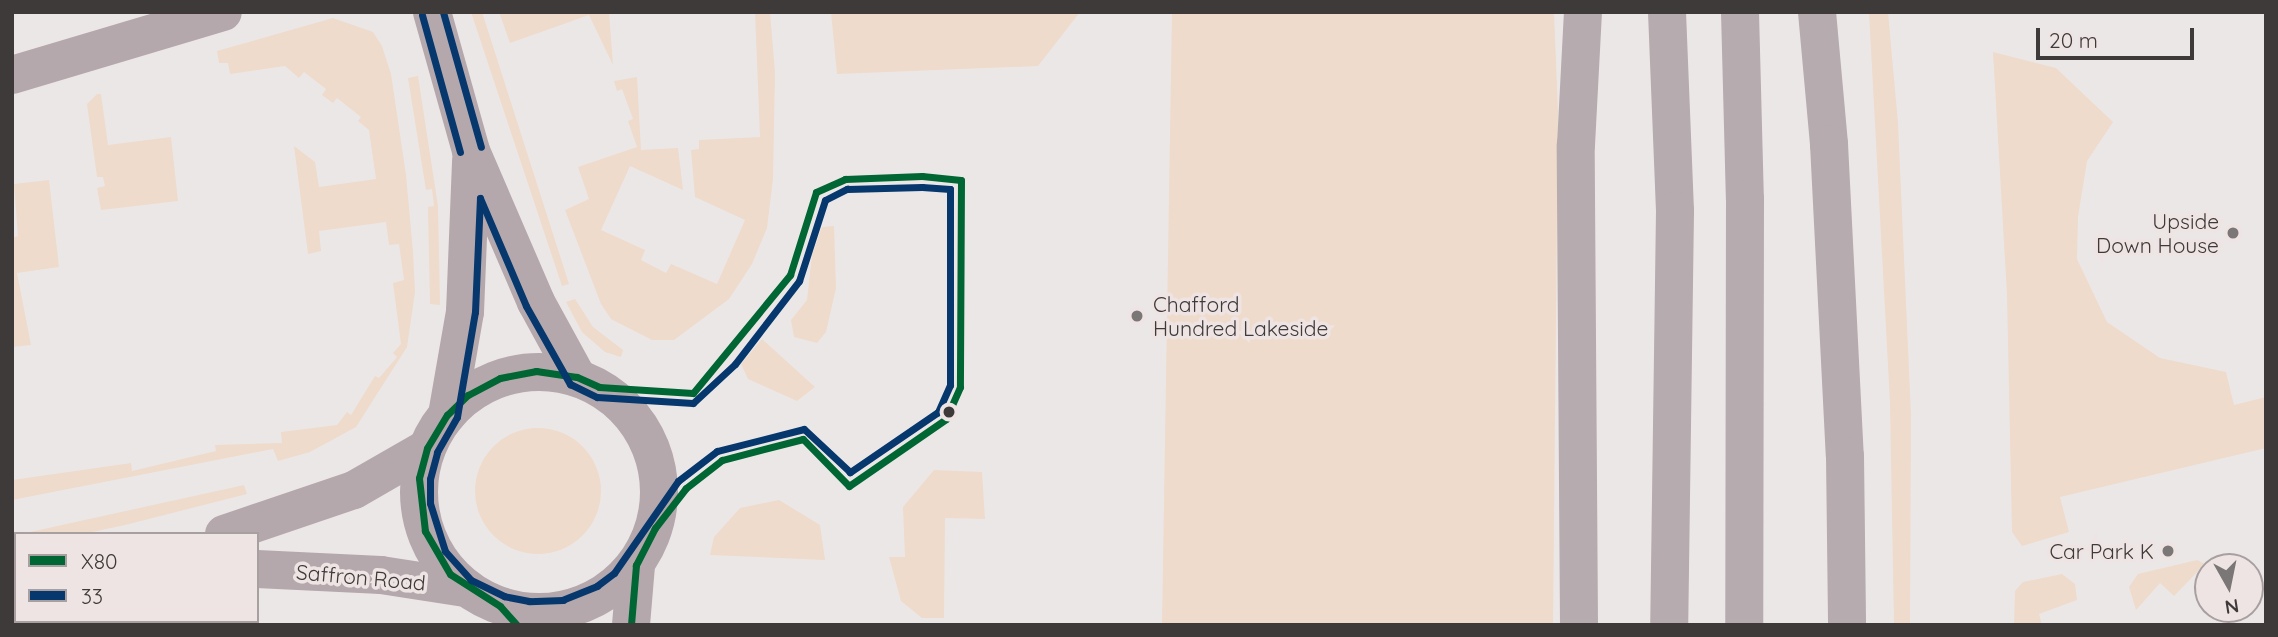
<!DOCTYPE html>
<style>
body{margin:0}
#map{position:relative;width:2278px;height:637px;overflow:hidden;background:#ece7e7;font-family:Quicksand,sans-serif}
div>[style]{position:absolute}
[style*='--x']{left:calc(var(--x)*1px);top:calc(var(--y)*1px);width:calc(var(--w)*1px);rotate:calc(var(--a)*1deg)}
.green>*{inset:0;background:#eedbcb}
.round{border-radius:50%}
.minor>*{height:38px;margin:-19px;padding:0 19px;transform-origin:19px;border-radius:19px;background:#b4a8ac}
.minor>.ring{margin:-19px;padding:0;box-sizing:content-box;background:none;border:38px solid #b4a8ac;border-radius:50%}
.major>*{height:38px;margin:-19px;padding:0 19px;transform-origin:19px;border-radius:19px;background:#b6abae}
.bus-1>*{height:7px;margin:-3.5px;padding:0 3.5px;transform-origin:3.5px;border-radius:3.5px;background:#063}
.bus-2>*{height:7px;margin:-3.5px;padding:0 3.5px;transform-origin:3.5px;border-radius:3.5px;background:#06376d}
.dots>*{width:19px;height:19px;translate:-50% -50%;box-sizing:border-box;border:4px solid #efe4e4;border-radius:50%}
span{translate:-50% -50%;white-space:nowrap;text-align:center;line-height:1.15;-webkit-text-stroke:7px #efe4e4;paint-order:stroke}
.poi-label{font-size:21px;color:#3e3a3a}
.right{translate:-100% -50%;text-align:right}
.left{translate:0 -50%;text-align:left}
.street-label{font-size:21px;color:#3e3a3a}
.frame{position:absolute;inset:0;border:14px solid #3e3a3a;pointer-events:none}
.legend{position:absolute;left:14px;top:532px;width:245px;height:91px;box-sizing:border-box;background:#efe4e4;border:2px solid #a8a0a0;margin:0;padding:9px 12px;list-style:none;font-size:21px;color:#3e3a3a}
.legend li{display:flex;align-items:center;gap:14px;height:35px}
.legend b{width:35px;border:2px solid #a8a0a0}
.north{position:absolute;left:2194px;top:553px;width:70px;height:70px;box-sizing:border-box;background:#efe4e4;border:2px solid #a8a0a0;border-radius:50%;rotate:171deg;font-size:19px;font-weight:700;line-height:28px;text-align:center;color:#3e3a3a}
.north::after{content:'';display:block;margin:auto;width:24px;height:32px;background:#7b7777;clip-path:polygon(50% 0,100% 100%,50% 72%,0 100%)}
.scale{position:absolute;left:2036px;top:28px;width:158px;height:32px;box-sizing:border-box;border:4px solid #3e3a3a;border-top:0;padding-left:9px;font-size:21px;line-height:24px;white-space:nowrap;color:#3e3a3a;-webkit-text-stroke:5px #efe4e4;paint-order:stroke}
</style>
<div id="map">
<div class="green">
<i style="clip-path:polygon(471px 12px,482px 12px,569px 284px,562px 286px)"></i>
<i style="clip-path:polygon(499px 12px,609px 12px,613px 65px,589px 15px,510px 43px)"></i>
<i style="clip-path:polygon(755px 12px,770px 12px,775px 73px,773px 179px,767px 228px,752px 264px,729px 299px,674px 340px,652px 340px,611px 319px,601px 304px,565px 210px,589px 199px,578px 167px,637px 147px,628px 121px,633px 119px,622px 89px,617px 91px,614px 81px,637px 77px,641px 150px,678px 148px,683px 190px,630px 166px,601px 230px,645px 250px,641px 260px,666px 273px,671px 264px,717px 284px,745px 220px,695px 197px,691px 150px,699px 149px,699px 140px,760px 137px)"></i>
<i style="clip-path:polygon(831px 12px,1080px 12px,1038px 66px,837px 74px)"></i>
<i style="clip-path:polygon(1172px 12px,1554px 12px,1558px 113px,1553px 625px,1162px 625px)"></i>
<i style="clip-path:polygon(1869px 12px,1888px 12px,1898px 123px,1911px 415px,1910px 625px,1894px 625px,1890px 403px)"></i>
<i style="clip-path:polygon(333px 18px,373px 32px,382px 46px,391px 74px,406px 175px,413px 252px,415px 292px,407px 347px,356px 427px,310px 452px,278px 461px,273px 449px,12px 500px,12px 480px,131px 463px,132px 471px,216px 451px,215px 445px,282px 443px,281px 432px,337px 425px,347px 412px,351px 415px,375px 376px,379px 378px,397px 357px,393px 353px,401px 344px,393px 283px,404px 280px,399px 244px,389px 245px,386px 222px,319px 231px,321px 251px,308px 254px,294px 146px,315px 162px,319px 187px,376px 179px,369px 130px,358px 121px,361px 117px,337px 98px,333px 103px,322px 95px,326px 89px,304px 72px,299px 78px,285px 66px,230px 74px,228px 63px,219px 63px,217px 51px)"></i>
<i style="clip-path:polygon(1993px 52px,2056px 68px,2113px 122px,2087px 161px,2078px 217px,2077px 259px,2107px 322px,2160px 358px,2226px 372px,2234px 405px,2266px 397px,2266px 448px,2060px 497px,2069px 532px,2022px 546px,2012px 532px,2007px 295px)"></i>
<i style="clip-path:polygon(418px 76px,438px 206px,440px 305px,430px 304px,428px 207px,434px 206px,432px 189px,426px 190px,408px 78px)"></i>
<i style="clip-path:polygon(97px 94px,101px 94px,108px 145px,171px 137px,178px 201px,101px 210px,97px 188px,105px 186px,103px 177px,97px 177px,87px 104px)"></i>
<i style="clip-path:polygon(49px 180px,59px 267px,17px 273px,31px 345px,12px 347px,12px 238px,18px 236px,14px 184px)"></i>
<i style="clip-path:polygon(834px 226px,836px 288px,826px 332px,817px 343px,794px 337px,791px 320px,807px 300px,812px 255px,822px 227px)"></i>
<i style="clip-path:polygon(575px 299px,593px 327px,623px 350px,621px 357px,605px 352px,582px 332px,566px 302px)"></i>
<i style="clip-path:polygon(762px 339px,815px 387px,797px 401px,748px 379px,741px 364px)"></i>
<i class="round" style="left:475px;top:428px;width:126px;height:126px"></i>
<i style="clip-path:polygon(934px 470px,982px 472px,985px 519px,945px 518px,944px 618px,922px 618px,901px 601px,889px 557px,905px 557px,903px 507px)"></i>
<i style="clip-path:polygon(244px 485px,247px 494px,125px 525px,83px 534px,21px 534px)"></i>
<i style="clip-path:polygon(779px 500px,820px 525px,825px 560px,710px 555px,714px 537px,740px 508px)"></i>
<i style="clip-path:polygon(2197px 560px,2205px 564px,2174px 596px,2160px 583px,2136px 610px,2129px 587px,2138px 574px)"></i>
<i style="clip-path:polygon(2062px 574px,2075px 584px,2077px 600px,2039px 614px,2042px 625px,2014px 625px,2015px 591px,2023px 582px)"></i>
</div>
<div class="minor">
<i style="--x:432;--y:12;--w:144;--a:74.3"></i>
<i style="--x:471;--y:151;--w:164;--a:66.7"></i>
<i style="--x:536;--y:302;--w:85;--a:61.3"></i>
<i style="--x:12;--y:75;--w:220;--a:-16.6"></i>
<i class="ring" style="left:419px;top:372px;width:202px;height:202px"></i>
<i style="--x:447;--y:415;--w:105;--a:-80.1"></i>
<i style="--x:465;--y:312;--w:152;--a:-87.7"></i>
<i style="--x:224;--y:534;--w:137;--a:-18.7"></i>
<i style="--x:354;--y:490;--w:84;--a:-29.9"></i>
<i style="--x:257;--y:569;--w:124;--a:2.8"></i>
<i style="--x:381;--y:575;--w:85;--a:8.8"></i>
<i style="--x:12;--y:577;--w:4;--a:-14"></i>
<i style="--x:631;--y:625;--w:60;--a:-85.2"></i>
</div>
<div class="major">
<i style="--x:1667;--y:12;--w:199;--a:87.7"></i>
<i style="--x:1675;--y:211;--w:414;--a:90.8"></i>
<i style="--x:1740;--y:12;--w:187;--a:88.5"></i>
<i style="--x:1745;--y:199;--w:426;--a:90.1"></i>
<i style="--x:1817;--y:12;--w:133;--a:84.8"></i>
<i style="--x:1829;--y:144;--w:312;--a:87.1"></i>
<i style="--x:1845;--y:456;--w:169;--a:89.3"></i>
<i style="--x:1579;--y:625;--w:480;--a:-90.4"></i>
<i style="--x:1576;--y:145;--w:133;--a:-87"></i>
</div>
<div class="bus-1">
<i style="--x:517;--y:625;--w:25;--a:-132"></i>
<i style="--x:500;--y:606;--w:59;--a:-147.4"></i>
<i style="--x:450;--y:574;--w:50;--a:-120.2"></i>
<i style="--x:425;--y:531;--w:53;--a:-96.5"></i>
<i style="--x:419;--y:478;--w:31;--a:-75"></i>
<i style="--x:427;--y:448;--w:39;--a:-59"></i>
<i style="--x:447;--y:415;--w:29;--a:-44"></i>
<i style="--x:468;--y:395;--w:36;--a:-28"></i>
<i style="--x:500;--y:378;--w:37;--a:-11"></i>
<i style="--x:536;--y:371;--w:41;--a:8.3"></i>
<i style="--x:577;--y:377;--w:24;--a:24"></i>
<i style="--x:599;--y:387;--w:94;--a:3.7"></i>
<i style="--x:693;--y:393;--w:153;--a:-50.6"></i>
<i style="--x:790;--y:275;--w:87;--a:-72.6"></i>
<i style="--x:816;--y:192;--w:32;--a:-24"></i>
<i style="--x:845;--y:179;--w:77;--a:-2.2"></i>
<i style="--x:922;--y:176;--w:39;--a:6"></i>
<i style="--x:961;--y:180;--w:207;--a:90.3"></i>
<i style="--x:960;--y:387;--w:35;--a:114"></i>
<i style="--x:946;--y:419;--w:118;--a:145.4"></i>
<i style="--x:849;--y:486;--w:66;--a:-134.4"></i>
<i style="--x:803;--y:439;--w:84;--a:165.5"></i>
<i style="--x:722;--y:460;--w:46;--a:142.1"></i>
<i style="--x:686;--y:488;--w:51;--a:127.8"></i>
<i style="--x:655;--y:528;--w:42;--a:117.2"></i>
<i style="--x:636;--y:565;--w:60;--a:94.8"></i>
</div>
<div class="bus-2">
<i style="--x:443;--y:12;--w:140;--a:74.3"></i>
<i style="--x:422;--y:15;--w:142;--a:74.5"></i>
<i style="--x:922;--y:187;--w:28;--a:4"></i>
<i style="--x:950;--y:189;--w:196;--a:90"></i>
<i style="--x:950;--y:385;--w:30;--a:114"></i>
<i style="--x:938;--y:412;--w:107;--a:145.7"></i>
<i style="--x:850;--y:472;--w:63;--a:-136.9"></i>
<i style="--x:804;--y:429;--w:90;--a:165.8"></i>
<i style="--x:717;--y:451;--w:49;--a:142.4"></i>
<i style="--x:678;--y:481;--w:112;--a:124.8"></i>
<i style="--x:614;--y:573;--w:21;--a:143"></i>
<i style="--x:597;--y:586;--w:37;--a:158"></i>
<i style="--x:563;--y:600;--w:34;--a:178"></i>
<i style="--x:529;--y:601;--w:25;--a:-169"></i>
<i style="--x:504;--y:596;--w:37;--a:-154"></i>
<i style="--x:471;--y:580;--w:39;--a:-132"></i>
<i style="--x:445;--y:551;--w:50;--a:-107.4"></i>
<i style="--x:430;--y:503;--w:24;--a:-90"></i>
<i style="--x:430;--y:479;--w:28;--a:-75"></i>
<i style="--x:437;--y:452;--w:40;--a:-60.3"></i>
<i style="--x:457;--y:417;--w:107;--a:-80.3"></i>
<i style="--x:475;--y:312;--w:114;--a:-87.5"></i>
<i style="--x:480;--y:198;--w:117;--a:66.9"></i>
<i style="--x:526;--y:306;--w:90;--a:60.6"></i>
<i style="--x:570;--y:384;--w:30;--a:26"></i>
<i style="--x:597;--y:397;--w:96;--a:3.6"></i>
<i style="--x:693;--y:403;--w:57;--a:-42.9"></i>
<i style="--x:735;--y:364;--w:105;--a:-52.4"></i>
<i style="--x:799;--y:281;--w:85;--a:-72.2"></i>
<i style="--x:825;--y:200;--w:25;--a:-27"></i>
<i style="--x:847;--y:189;--w:75;--a:-1.5"></i>
</div>
<div class="dots">
<i style="left:2233px;top:233px;background:#7b7777"></i>
<i style="left:1137px;top:316px;background:#7b7777"></i>
<i style="left:949px;top:412px;background:#3e3a3a"></i>
<i style="left:2168px;top:551px;background:#7b7777"></i>
</div>
<div class="poi-label">
<span class="right" style="left:2219px;top:233px">Upside<br>Down House</span>
<span class="left" style="left:1153px;top:316px">Chafford<br>Hundred Lakeside</span>
<span class="right" style="left:2154px;top:551px">Car Park K</span>
</div>
<div class="street-label">
<span style="left:361px;top:577px;rotate:5deg">Saffron Road</span>
</div>
<div class="frame"></div>
<ul class="legend">
<li><b style="height:9px;background:#063"></b>X80</li>
<li><b style="height:9px;background:#06376d"></b>33</li>
</ul>
<div class="north">N</div>
<div class="scale">20 m</div>
</div>
